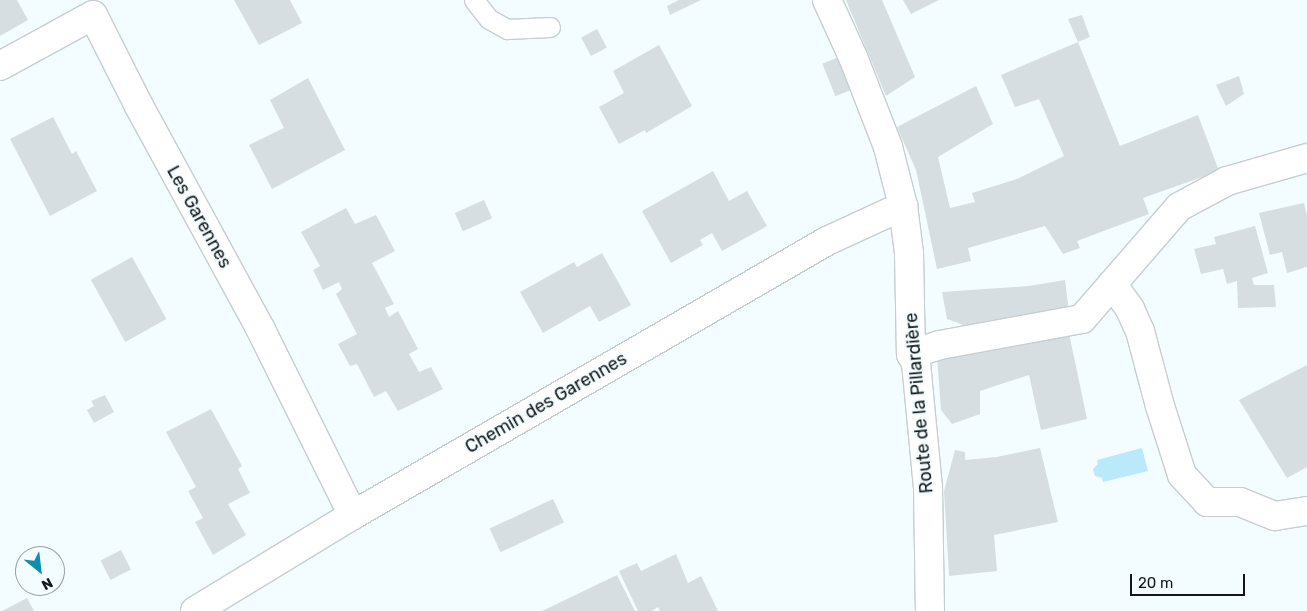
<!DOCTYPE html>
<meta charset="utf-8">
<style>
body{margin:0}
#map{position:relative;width:1307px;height:611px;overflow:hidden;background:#f3fcff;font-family:Rubik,sans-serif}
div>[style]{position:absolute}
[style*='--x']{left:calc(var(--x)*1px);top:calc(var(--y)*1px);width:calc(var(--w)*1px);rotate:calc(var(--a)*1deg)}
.water>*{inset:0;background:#b9e9fa}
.building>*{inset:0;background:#d6dee2;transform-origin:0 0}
.roads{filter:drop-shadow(1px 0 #c6ced1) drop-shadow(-1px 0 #c6ced1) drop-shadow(0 1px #c6ced1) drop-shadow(0 -1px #c6ced1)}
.service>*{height:19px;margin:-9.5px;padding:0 9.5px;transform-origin:9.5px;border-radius:9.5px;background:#fff}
.minor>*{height:28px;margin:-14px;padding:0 14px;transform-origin:14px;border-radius:14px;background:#fff}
span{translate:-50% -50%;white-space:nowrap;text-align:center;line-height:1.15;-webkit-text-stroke:4.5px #f3fcff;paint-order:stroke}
.street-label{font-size:18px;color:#141718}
.north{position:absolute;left:15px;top:546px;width:50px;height:50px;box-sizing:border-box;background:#f3fcff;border:1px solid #9aa0a3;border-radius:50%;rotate:151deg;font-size:14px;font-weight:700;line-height:20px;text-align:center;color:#141718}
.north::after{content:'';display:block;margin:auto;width:18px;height:22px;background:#0e8eae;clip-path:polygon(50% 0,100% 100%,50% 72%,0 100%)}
.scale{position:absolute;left:1130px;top:574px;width:115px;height:22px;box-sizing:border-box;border:2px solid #141718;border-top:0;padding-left:6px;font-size:15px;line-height:18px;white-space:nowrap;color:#141718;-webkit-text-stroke:4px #f3fcff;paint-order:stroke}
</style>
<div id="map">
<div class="water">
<i style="clip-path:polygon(1142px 448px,1148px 471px,1103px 482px,1102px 478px,1095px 476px,1093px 469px,1098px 464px,1097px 460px)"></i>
</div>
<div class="building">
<i style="clip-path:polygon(0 0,17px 0,28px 20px,0 36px)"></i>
<i style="clip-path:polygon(234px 0,290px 0,302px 23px,259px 45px)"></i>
<i style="clip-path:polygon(679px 0,701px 0,670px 15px,667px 6px)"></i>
<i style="clip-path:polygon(846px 0,882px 0,915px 77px,886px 96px)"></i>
<i style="clip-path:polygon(903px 0,939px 0,911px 14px)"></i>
<i style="clip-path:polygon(1082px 15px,1090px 37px,1078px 42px,1068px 19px)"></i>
<i style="left:597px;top:29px;width:21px;height:18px;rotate:62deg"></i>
<i style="clip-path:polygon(1078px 42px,1120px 146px,1198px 115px,1219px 171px,1143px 198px,1149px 214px,1077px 241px,1080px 248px,1063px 254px,1045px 226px,968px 248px,971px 261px,937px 269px,916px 170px,897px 127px,976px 86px,993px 124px,938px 157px,950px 208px,975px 202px,972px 193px,1017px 179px,1064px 156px,1039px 99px,1015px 107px,1001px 75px)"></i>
<i style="clip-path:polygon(659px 45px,692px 106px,646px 133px,645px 130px,619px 144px,599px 107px,624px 93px,613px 71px)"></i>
<i style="left:839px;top:57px;width:35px;height:18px;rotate:68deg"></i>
<i style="clip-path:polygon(1239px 76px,1244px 94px,1226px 106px,1216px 85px)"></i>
<i style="clip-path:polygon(308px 78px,345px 150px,272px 189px,249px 145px,284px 128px,270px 100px)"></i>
<i style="clip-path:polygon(53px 117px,72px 154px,76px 151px,97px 191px,50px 216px,10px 139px)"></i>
<i style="clip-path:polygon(713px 171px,729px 201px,747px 191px,767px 226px,722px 251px,712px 233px,700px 240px,703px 245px,671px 263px,642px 211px)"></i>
<i style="left:484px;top:200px;width:20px;height:32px;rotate:66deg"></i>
<i style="clip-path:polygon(1304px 203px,1307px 216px,1307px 267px,1287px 273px,1282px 252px,1270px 255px,1259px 213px)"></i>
<i style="clip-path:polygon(346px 208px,355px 224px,376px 215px,395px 251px,372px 263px,394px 304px,385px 308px,389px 317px,398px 311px,418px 349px,409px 354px,419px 372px,431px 367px,443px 389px,398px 411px,386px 391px,374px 397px,357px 364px,350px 366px,338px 344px,357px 334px,336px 294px,342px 289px,339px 282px,323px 290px,313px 270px,320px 266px,301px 232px)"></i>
<i style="clip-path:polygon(1255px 226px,1268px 273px,1252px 278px,1254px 285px,1274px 285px,1276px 307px,1238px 308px,1237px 281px,1227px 284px,1223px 269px,1201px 274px,1194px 249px,1216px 244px,1214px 237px)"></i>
<i style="clip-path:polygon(602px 253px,631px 305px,599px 322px,590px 306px,543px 333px,520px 292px,574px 262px,577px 267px)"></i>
<i style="left:132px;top:257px;width:71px;height:47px;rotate:61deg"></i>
<i style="clip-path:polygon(1065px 280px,1069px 312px,977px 330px,947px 319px,942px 292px,1029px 286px)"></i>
<i style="clip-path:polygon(1069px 333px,1087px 419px,1041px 430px,1029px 375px,980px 391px,980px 414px,952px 424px,941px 410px,937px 357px)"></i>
<i style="clip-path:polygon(1307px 365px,1307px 467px,1287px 478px,1239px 400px)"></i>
<i style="clip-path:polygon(105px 395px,114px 412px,94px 423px,87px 410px,94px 406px,91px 401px)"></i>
<i style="clip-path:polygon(211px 409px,242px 466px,238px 469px,250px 493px,228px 504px,246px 535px,213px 555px,195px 522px,203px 518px,188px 491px,196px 487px,166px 432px)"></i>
<i style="clip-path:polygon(1040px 448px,1058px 522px,994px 535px,997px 571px,949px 576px,944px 491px,955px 450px,965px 452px,965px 460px,997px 457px)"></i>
<i style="left:553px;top:499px;width:26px;height:70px;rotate:65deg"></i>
<i style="left:121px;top:550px;width:22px;height:23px;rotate:63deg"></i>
<i style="clip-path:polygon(676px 554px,688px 583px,701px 576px,718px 611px,660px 611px,658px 607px,652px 611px,638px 611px,619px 571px,637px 563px,641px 571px)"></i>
<i style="clip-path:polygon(617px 575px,635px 611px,542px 611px)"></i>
<i style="clip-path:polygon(27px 598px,34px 611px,2px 611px)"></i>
</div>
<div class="roads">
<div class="service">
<i style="--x:474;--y:0;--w:24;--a:52"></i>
<i style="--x:489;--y:19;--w:21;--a:29"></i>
<i style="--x:507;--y:29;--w:43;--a:-2.7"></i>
</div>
<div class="minor">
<i style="--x:827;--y:0;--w:63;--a:65.5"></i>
<i style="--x:853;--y:57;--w:97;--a:68.7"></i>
<i style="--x:888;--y:147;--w:61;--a:75.7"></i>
<i style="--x:903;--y:206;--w:47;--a:82.7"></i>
<i style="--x:909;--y:253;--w:101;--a:88.9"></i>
<i style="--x:911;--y:354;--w:10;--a:61"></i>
<i style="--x:916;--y:363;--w:125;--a:84.5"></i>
<i style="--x:928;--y:487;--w:124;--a:89.1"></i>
<i style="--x:0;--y:66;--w:106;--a:-28.7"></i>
<i style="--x:93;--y:15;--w:102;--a:63.2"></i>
<i style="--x:139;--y:106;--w:253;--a:61.4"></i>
<i style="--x:260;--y:328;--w:209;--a:63.6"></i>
<i style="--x:1112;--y:284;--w:31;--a:54"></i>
<i style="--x:1130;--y:309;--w:24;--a:66"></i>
<i style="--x:1140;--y:331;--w:78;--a:75.1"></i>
<i style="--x:1160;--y:406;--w:72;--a:72.3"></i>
<i style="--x:1182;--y:475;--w:37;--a:47"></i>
<i style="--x:1207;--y:502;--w:33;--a:0"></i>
<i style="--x:1240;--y:502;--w:38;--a:22"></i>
<i style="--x:1275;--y:516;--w:32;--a:-9"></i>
<i style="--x:911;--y:354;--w:30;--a:-17"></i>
<i style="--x:940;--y:345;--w:144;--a:-10.4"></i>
<i style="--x:1082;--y:319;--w:148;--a:-49.1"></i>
<i style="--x:1179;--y:207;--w:55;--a:-28.4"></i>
<i style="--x:1227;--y:181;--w:83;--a:-16"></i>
<i style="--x:195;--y:611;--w:185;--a:-31.3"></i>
<i style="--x:353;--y:515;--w:547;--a:-30.03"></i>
<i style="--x:827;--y:241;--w:84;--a:-24.7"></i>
</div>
</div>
<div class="street-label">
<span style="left:199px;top:217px;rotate:61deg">Les Garennes</span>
<span style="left:546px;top:403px;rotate:-30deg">Chemin des Garennes</span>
<span style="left:919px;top:403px;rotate:-95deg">Route de la Pillardière</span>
</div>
<div class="north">N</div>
<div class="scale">20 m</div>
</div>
